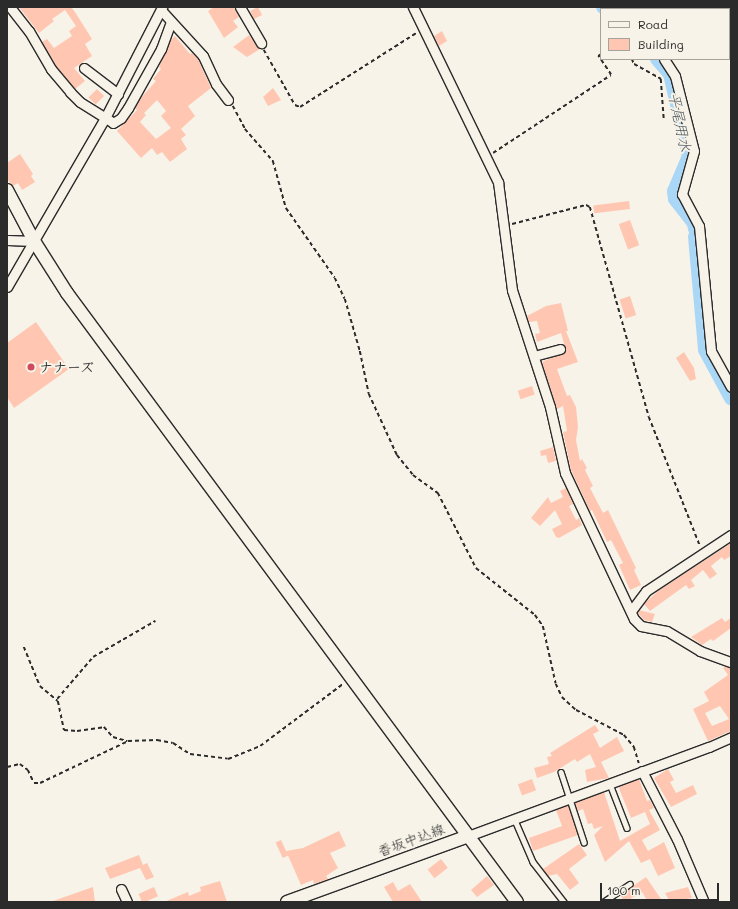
<!DOCTYPE html>
<meta charset="utf-8">
<style>
body{margin:0}
#map{position:relative;width:738px;height:909px;overflow:hidden;background:#f7f3e8;font-family:Mali,"Klee One",sans-serif}
div>[style]{position:absolute}
[style*='--x']{left:calc(var(--x)*1px);top:calc(var(--y)*1px);width:calc(var(--w)*1px);rotate:calc(var(--a)*1deg)}
.river>*{height:14px;margin:-7px;padding:0 7px;transform-origin:7px;border-radius:7px;background:#abd7f7}
.building>*{inset:0;background:#ffc7b2;transform-origin:0 0}
.path>*{height:1.5px;margin-top:-0.75px;transform-origin:0;background:repeating-linear-gradient(90deg,#2b2b2b 0 4px,transparent 0 7px)}
.roads{filter:drop-shadow(1px 0 #2b2b2b) drop-shadow(-1px 0 #2b2b2b) drop-shadow(0 1px #2b2b2b) drop-shadow(0 -1px #2b2b2b)}
.lane>*{height:4.5px;margin:-2.25px;padding:0 2.25px;transform-origin:2.25px;border-radius:2.25px;background:#f7f3e8}
.street>*{height:9px;margin:-4.5px;padding:0 4.5px;transform-origin:4.5px;border-radius:4.5px;background:#f7f3e8}
.secondary>*{height:12px;margin:-6px;padding:0 6px;transform-origin:6px;border-radius:6px;background:#f7f3e8}
.dots>*{width:11px;height:11px;translate:-50% -50%;box-sizing:border-box;border:2px solid #f7f3e8;border-radius:50%}
span{translate:-50% -50%;white-space:nowrap;text-align:center;line-height:1.15;-webkit-text-stroke:4px #f7f3e8;paint-order:stroke}
.poi-label{font-size:14px;color:#2b2b2b;font-weight:700}
.left{translate:0 -50%;text-align:left}
.street-label{font-size:14px;color:#2b2b2b}
.water-label{font-size:15px;color:#4b565e;font-style:italic}
.frame{position:absolute;inset:0;border:8px solid #2b2b2b;pointer-events:none}
.legend{position:absolute;left:600px;top:8px;width:130px;height:52px;box-sizing:border-box;background:#f7f3e8;border:1px solid #a5a39c;margin:0;padding:5px 7px;list-style:none;font-size:12px;color:#2b2b2b}
.legend li{display:flex;align-items:center;gap:8px;height:20px}
.legend b{width:20px;border:1px solid #a5a39c}
.scale{position:absolute;left:600px;top:883px;width:119px;height:18px;box-sizing:border-box;border:2px solid #2b2b2b;border-top:0;padding-left:5px;font-size:12px;line-height:14px;white-space:nowrap;color:#2b2b2b;-webkit-text-stroke:3px #f7f3e8;paint-order:stroke}
</style>
<div id="map">
<div class="river">
<i style="--x:603;--y:7;--w:4;--a:34"></i>
<i style="--x:657;--y:59;--w:20;--a:49"></i>
<i style="--x:670;--y:74;--w:84;--a:77"></i>
<i style="--x:689;--y:156;--w:38;--a:113"></i>
<i style="--x:674;--y:191;--w:8;--a:83"></i>
<i style="--x:675;--y:199;--w:31;--a:52"></i>
<i style="--x:694;--y:223;--w:6;--a:81"></i>
<i style="--x:695;--y:237;--w:113;--a:84.9"></i>
<i style="--x:705;--y:350;--w:55;--a:61.6"></i>
</div>
<div class="building">
<i style="clip-path:polygon(19px 7px,71px 7px,75px 12px,92px 39px,85px 44px,92px 56px,74px 68px,85px 81px,75px 89px,56px 66px,42px 42px,47px 39px,54px 48px,72px 36px,69px 31px,76px 26px,65px 10px,52px 19px,54px 21px,39px 33px)"></i>
<i style="clip-path:polygon(214px 7px,234px 7px,239px 17px,233px 21px,238px 27px,224px 38px,208px 11px)"></i>
<i style="left:258px;top:7px;width:9px;height:9px;rotate:63deg"></i>
<i style="clip-path:polygon(442px 31px,447px 41px,439px 46px,434px 36px)"></i>
<i style="clip-path:polygon(249px 35px,260px 49px,247px 57px,233px 47px)"></i>
<i style="clip-path:polygon(evenodd,175px 36px,190px 54px,192px 53px,198px 59px,211px 88px,188px 106px,195px 116px,181px 129px,186px 135px,181px 139px,187px 149px,170px 162px,162px 152px,157px 155px,152px 148px,141px 158px,117px 131px,137px 110px,135px 108px,139px 100px,156px 81px,153px 79px,161px 69px,159px 67px,171px 40px,175px 36px,157px 100px,166px 111px,161px 116px,171px 128px,156px 139px,140px 122px,146px 115px,144px 113px,157px 100px)"></i>
<i style="clip-path:polygon(273px 88px,281px 100px,268px 106px,263px 97px)"></i>
<i style="left:97px;top:89px;width:10px;height:12px;rotate:45deg"></i>
<i style="clip-path:polygon(20px 154px,33px 174px,31px 176px,35px 182px,22px 190px,18px 183px,13px 186px,7px 179px,7px 163px)"></i>
<i style="left:629px;top:201px;width:8px;height:36px;rotate:83deg"></i>
<i style="left:630px;top:220px;width:27px;height:12px;rotate:70deg"></i>
<i style="left:630px;top:296px;width:20px;height:11px;rotate:72deg"></i>
<i style="clip-path:polygon(561px 303px,568px 331px,566px 331px,578px 362px,557px 369px,567px 396px,570px 395px,576px 407px,578px 427px,576px 440px,580px 461px,582px 459px,587px 468px,585px 470px,593px 486px,590px 488px,603px 513px,608px 510px,636px 568px,634px 570px,641px 585px,630px 590px,619px 565px,623px 563px,611px 540px,607px 542px,592px 510px,590px 511px,571px 470px,563px 432px,567px 431px,563px 406px,557px 409px,542px 362px,566px 351px,561px 333px,537px 342px,535px 334px,540px 333px,537px 321px,529px 322px,527px 316px,546px 306px)"></i>
<i style="clip-path:polygon(36px 322px,69px 369px,14px 408px,7px 397px,7px 343px)"></i>
<i style="clip-path:polygon(684px 352px,694px 368px,696px 379px,690px 381px,676px 358px)"></i>
<i style="left:532px;top:386px;width:9px;height:15px;rotate:72deg"></i>
<i style="clip-path:polygon(553px 447px,556px 461px,548px 463px,546px 455px,541px 456px,540px 451px)"></i>
<i style="clip-path:polygon(566px 488px,573px 504px,569px 506px,576px 520px,579px 518px,582px 525px,559px 538px,556px 537px,552px 529px,562px 524px,555px 510px,540px 526px,531px 518px,548px 497px,551px 503px,563px 497px,560px 491px)"></i>
<i style="clip-path:polygon(731px 543px,731px 556px,724px 560px,722px 557px,711px 566px,717px 574px,710px 579px,703px 570px,691px 580px,695px 586px,689px 589px,686px 585px,650px 611px,644px 604px,658px 591px)"></i>
<i style="clip-path:polygon(639px 610px,655px 614px,652px 622px,644px 620px,638px 613px)"></i>
<i style="clip-path:polygon(722px 618px,725px 622px,731px 618px,731px 628px,713px 641px,711px 639px,702px 645px,691px 637px)"></i>
<i style="clip-path:polygon(evenodd,726px 666px,731px 668px,731px 731px,708px 741px,693px 709px,709px 701px,704px 692px,728px 675px,723px 668px,726px 666px,720px 706px,729px 719px,712px 726px,705px 713px,720px 706px)"></i>
<i style="clip-path:polygon(595px 725px,599px 731px,593px 734px,600px 748px,617px 737px,624px 751px,601px 762px,609px 778px,587px 782px,585px 770px,596px 767px,590px 754px,577px 762px,575px 759px,554px 772px,537px 778px,534px 768px,549px 764px,547px 757px,552px 756px,550px 753px)"></i>
<i style="clip-path:polygon(668px 769px,674px 780px,670px 782px,676px 793px,693px 785px,697px 794px,671px 807px,654px 778px)"></i>
<i style="left:532px;top:779px;width:12px;height:15px;rotate:70deg"></i>
<i style="clip-path:polygon(639px 779px,647px 801px,650px 800px,654px 808px,649px 810px,660px 830px,642px 840px,648px 851px,664px 842px,675px 868px,658px 876px,650px 859px,641px 863px,629px 841px,605px 862px,594px 835px,603px 826px,594px 829px,592px 823px,588px 824px,583px 809px,578px 811px,575px 803px,604px 792px,620px 841px,650px 824px,645px 812px,631px 818px,620px 791px,619px 786px)"></i>
<i style="clip-path:polygon(568px 805px,578px 835px,533px 851px,529px 838px,562px 826px,556px 810px)"></i>
<i style="clip-path:polygon(339px 831px,346px 846px,330px 853px,338px 868px,326px 876px,328px 879px,314px 884px,313px 880px,301px 885px,286px 851px,303px 848px)"></i>
<i style="left:281px;top:840px;width:17px;height:6px;rotate:65deg"></i>
<i style="clip-path:polygon(579px 844px,587px 855px,569px 869px,579px 883px,570px 890px,557px 874px,548px 876px,543px 869px)"></i>
<i style="clip-path:polygon(139px 855px,143px 865px,147px 863px,154px 877px,146px 880px,140px 868px,110px 879px,105px 868px)"></i>
<i style="left:441px;top:859px;width:11px;height:17px;rotate:52deg"></i>
<i style="clip-path:polygon(487px 876px,494px 885px,477px 897px,471px 890px)"></i>
<i style="clip-path:polygon(646px 877px,663px 902px,648px 902px,642px 892px,625px 902px,620px 895px)"></i>
<i style="clip-path:polygon(220px 881px,227px 902px,164px 902px,188px 892px,189px 896px,201px 891px,200px 887px)"></i>
<i style="clip-path:polygon(393px 882px,398px 891px,410px 884px,422px 902px,393px 902px,384px 887px)"></i>
<i style="clip-path:polygon(93px 887px,95px 902px,53px 902px,53px 901px)"></i>
<i style="left:154px;top:887px;width:10px;height:17px;rotate:66deg"></i>
<i style="clip-path:polygon(688px 887px,692px 898px,670px 902px,665px 893px)"></i>
</div>
<div class="path">
<i style="--x:264;--y:50;--w:63;--a:60.6"></i>
<i style="--x:295;--y:105;--w:5;--a:22"></i>
<i style="--x:300;--y:107;--w:138;--a:-32.5"></i>
<i style="--x:632;--y:59;--w:5;--a:68"></i>
<i style="--x:634;--y:64;--w:31;--a:29"></i>
<i style="--x:661;--y:79;--w:41;--a:85.8"></i>
<i style="--x:233;--y:106;--w:26;--a:62"></i>
<i style="--x:245;--y:129;--w:43;--a:48.8"></i>
<i style="--x:273;--y:161;--w:49;--a:74.5"></i>
<i style="--x:286;--y:208;--w:85;--a:55"></i>
<i style="--x:335;--y:278;--w:23;--a:65"></i>
<i style="--x:345;--y:299;--w:54;--a:73.9"></i>
<i style="--x:360;--y:351;--w:44;--a:78.2"></i>
<i style="--x:369;--y:394;--w:67;--a:65.3"></i>
<i style="--x:397;--y:455;--w:26;--a:51"></i>
<i style="--x:413;--y:475;--w:31;--a:36"></i>
<i style="--x:438;--y:493;--w:84;--a:63.1"></i>
<i style="--x:476;--y:568;--w:75;--a:38.5"></i>
<i style="--x:535;--y:615;--w:14;--a:54"></i>
<i style="--x:543;--y:626;--w:59;--a:77.4"></i>
<i style="--x:556;--y:684;--w:14;--a:65"></i>
<i style="--x:562;--y:697;--w:19;--a:43"></i>
<i style="--x:576;--y:710;--w:54;--a:27.5"></i>
<i style="--x:624;--y:735;--w:16;--a:50"></i>
<i style="--x:634;--y:747;--w:17;--a:73"></i>
<i style="--x:493;--y:153;--w:141;--a:-33.5"></i>
<i style="--x:611;--y:75;--w:23;--a:-124"></i>
<i style="--x:598;--y:56;--w:4;--a:-34"></i>
<i style="--x:512;--y:224;--w:76;--a:-14.4"></i>
<i style="--x:586;--y:205;--w:4;--a:27"></i>
<i style="--x:590;--y:207;--w:218;--a:74.3"></i>
<i style="--x:649;--y:417;--w:139;--a:68.4"></i>
<i style="--x:24;--y:647;--w:42;--a:67.7"></i>
<i style="--x:40;--y:686;--w:23;--a:40"></i>
<i style="--x:58;--y:701;--w:30;--a:78"></i>
<i style="--x:64;--y:730;--w:13;--a:4"></i>
<i style="--x:77;--y:731;--w:27;--a:-8"></i>
<i style="--x:104;--y:727;--w:13;--a:48"></i>
<i style="--x:113;--y:737;--w:15;--a:16"></i>
<i style="--x:57;--y:699;--w:55;--a:-49.4"></i>
<i style="--x:93;--y:657;--w:72;--a:-30.1"></i>
<i style="--x:7;--y:767;--w:13;--a:-13"></i>
<i style="--x:20;--y:764;--w:10;--a:37"></i>
<i style="--x:28;--y:770;--w:14;--a:65"></i>
<i style="--x:34;--y:783;--w:6;--a:0"></i>
<i style="--x:40;--y:783;--w:98;--a:-25.5"></i>
<i style="--x:128;--y:741;--w:29;--a:-2"></i>
<i style="--x:157;--y:740;--w:16;--a:11"></i>
<i style="--x:173;--y:743;--w:20;--a:33"></i>
<i style="--x:190;--y:754;--w:38;--a:7"></i>
<i style="--x:228;--y:759;--w:35;--a:-22"></i>
<i style="--x:260;--y:746;--w:104;--a:-36.8"></i>
</div>
<div class="roads">
<div class="lane">
<i style="--x:561;--y:772;--w:74;--a:71.8"></i>
<i style="--x:610;--y:784;--w:47;--a:68.9"></i>
<i style="--x:514;--y:818;--w:48;--a:66.6"></i>
<i style="--x:533;--y:862;--w:51;--a:52.2"></i>
<i style="--x:603;--y:902;--w:32;--a:-34"></i>
</div>
<div class="street">
<i style="--x:10;--y:7;--w:31;--a:52"></i>
<i style="--x:29;--y:31;--w:44;--a:59.9"></i>
<i style="--x:51;--y:69;--w:30;--a:50"></i>
<i style="--x:70;--y:92;--w:14;--a:45"></i>
<i style="--x:80;--y:102;--w:39;--a:32"></i>
<i style="--x:113;--y:123;--w:9;--a:-32"></i>
<i style="--x:121;--y:118;--w:12;--a:-55"></i>
<i style="--x:128;--y:108;--w:68;--a:-60.8"></i>
<i style="--x:161;--y:49;--w:29;--a:-70"></i>
<i style="--x:240;--y:7;--w:42;--a:59.7"></i>
<i style="--x:413;--y:7;--w:195;--a:64.1"></i>
<i style="--x:498;--y:182;--w:109;--a:82.6"></i>
<i style="--x:512;--y:290;--w:123;--a:72"></i>
<i style="--x:550;--y:407;--w:68;--a:77.2"></i>
<i style="--x:565;--y:473;--w:161;--a:64.7"></i>
<i style="--x:634;--y:619;--w:10;--a:45"></i>
<i style="--x:641;--y:626;--w:26;--a:11"></i>
<i style="--x:667;--y:631;--w:39;--a:31"></i>
<i style="--x:700;--y:651;--w:33;--a:20"></i>
<i style="--x:611;--y:7;--w:4;--a:34"></i>
<i style="--x:161;--y:10;--w:62;--a:47.6"></i>
<i style="--x:203;--y:56;--w:31;--a:65"></i>
<i style="--x:216;--y:84;--w:20;--a:53"></i>
<i style="--x:664;--y:59;--w:20;--a:57"></i>
<i style="--x:675;--y:76;--w:77;--a:75.8"></i>
<i style="--x:694;--y:151;--w:45;--a:105.6"></i>
<i style="--x:682;--y:194;--w:36;--a:62"></i>
<i style="--x:699;--y:226;--w:126;--a:84.5"></i>
<i style="--x:711;--y:351;--w:41;--a:60.9"></i>
<i style="--x:84;--y:68;--w:43;--a:37.4"></i>
<i style="--x:7;--y:240;--w:27;--a:2"></i>
<i style="--x:7;--y:287;--w:195;--a:-59.9"></i>
<i style="--x:105;--y:118;--w:125;--a:-62.8"></i>
<i style="--x:534;--y:356;--w:27;--a:-15"></i>
<i style="--x:631;--y:611;--w:25;--a:-53"></i>
<i style="--x:646;--y:591;--w:102;--a:-33.4"></i>
<i style="--x:642;--y:771;--w:76;--a:62.8"></i>
<i style="--x:677;--y:839;--w:69;--a:66.8"></i>
<i style="--x:468;--y:836;--w:257;--a:-20.3"></i>
<i style="--x:709;--y:747;--w:24;--a:-24"></i>
<i style="--x:121;--y:889;--w:14;--a:65"></i>
</div>
<div class="secondary">
<i style="--x:7;--y:190;--w:58;--a:62.1"></i>
<i style="--x:34;--y:241;--w:62;--a:57.6"></i>
<i style="--x:67;--y:293;--w:757;--a:53.54"></i>
<i style="--x:287;--y:902;--w:193;--a:-20"></i>
</div>
</div>
<div class="dots">
<i style="left:31px;top:367px;background:#d1495b"></i>
</div>
<div class="poi-label">
<span class="left" style="left:39px;top:367px">ナナーズ</span>
</div>
<div class="street-label">
<span style="left:411px;top:840px;rotate:-20deg">香坂中込線</span>
</div>
<div class="water-label">
<span style="left:680px;top:122px;rotate:78deg">平尾用水</span>
</div>
<div class="frame"></div>
<ul class="legend">
<li><b style="height:5px;background:#f7f3e8"></b>Road</li>
<li><b style="height:11px;background:#ffc7b2"></b>Building</li>
</ul>
<div class="scale">100 m</div>
</div>
